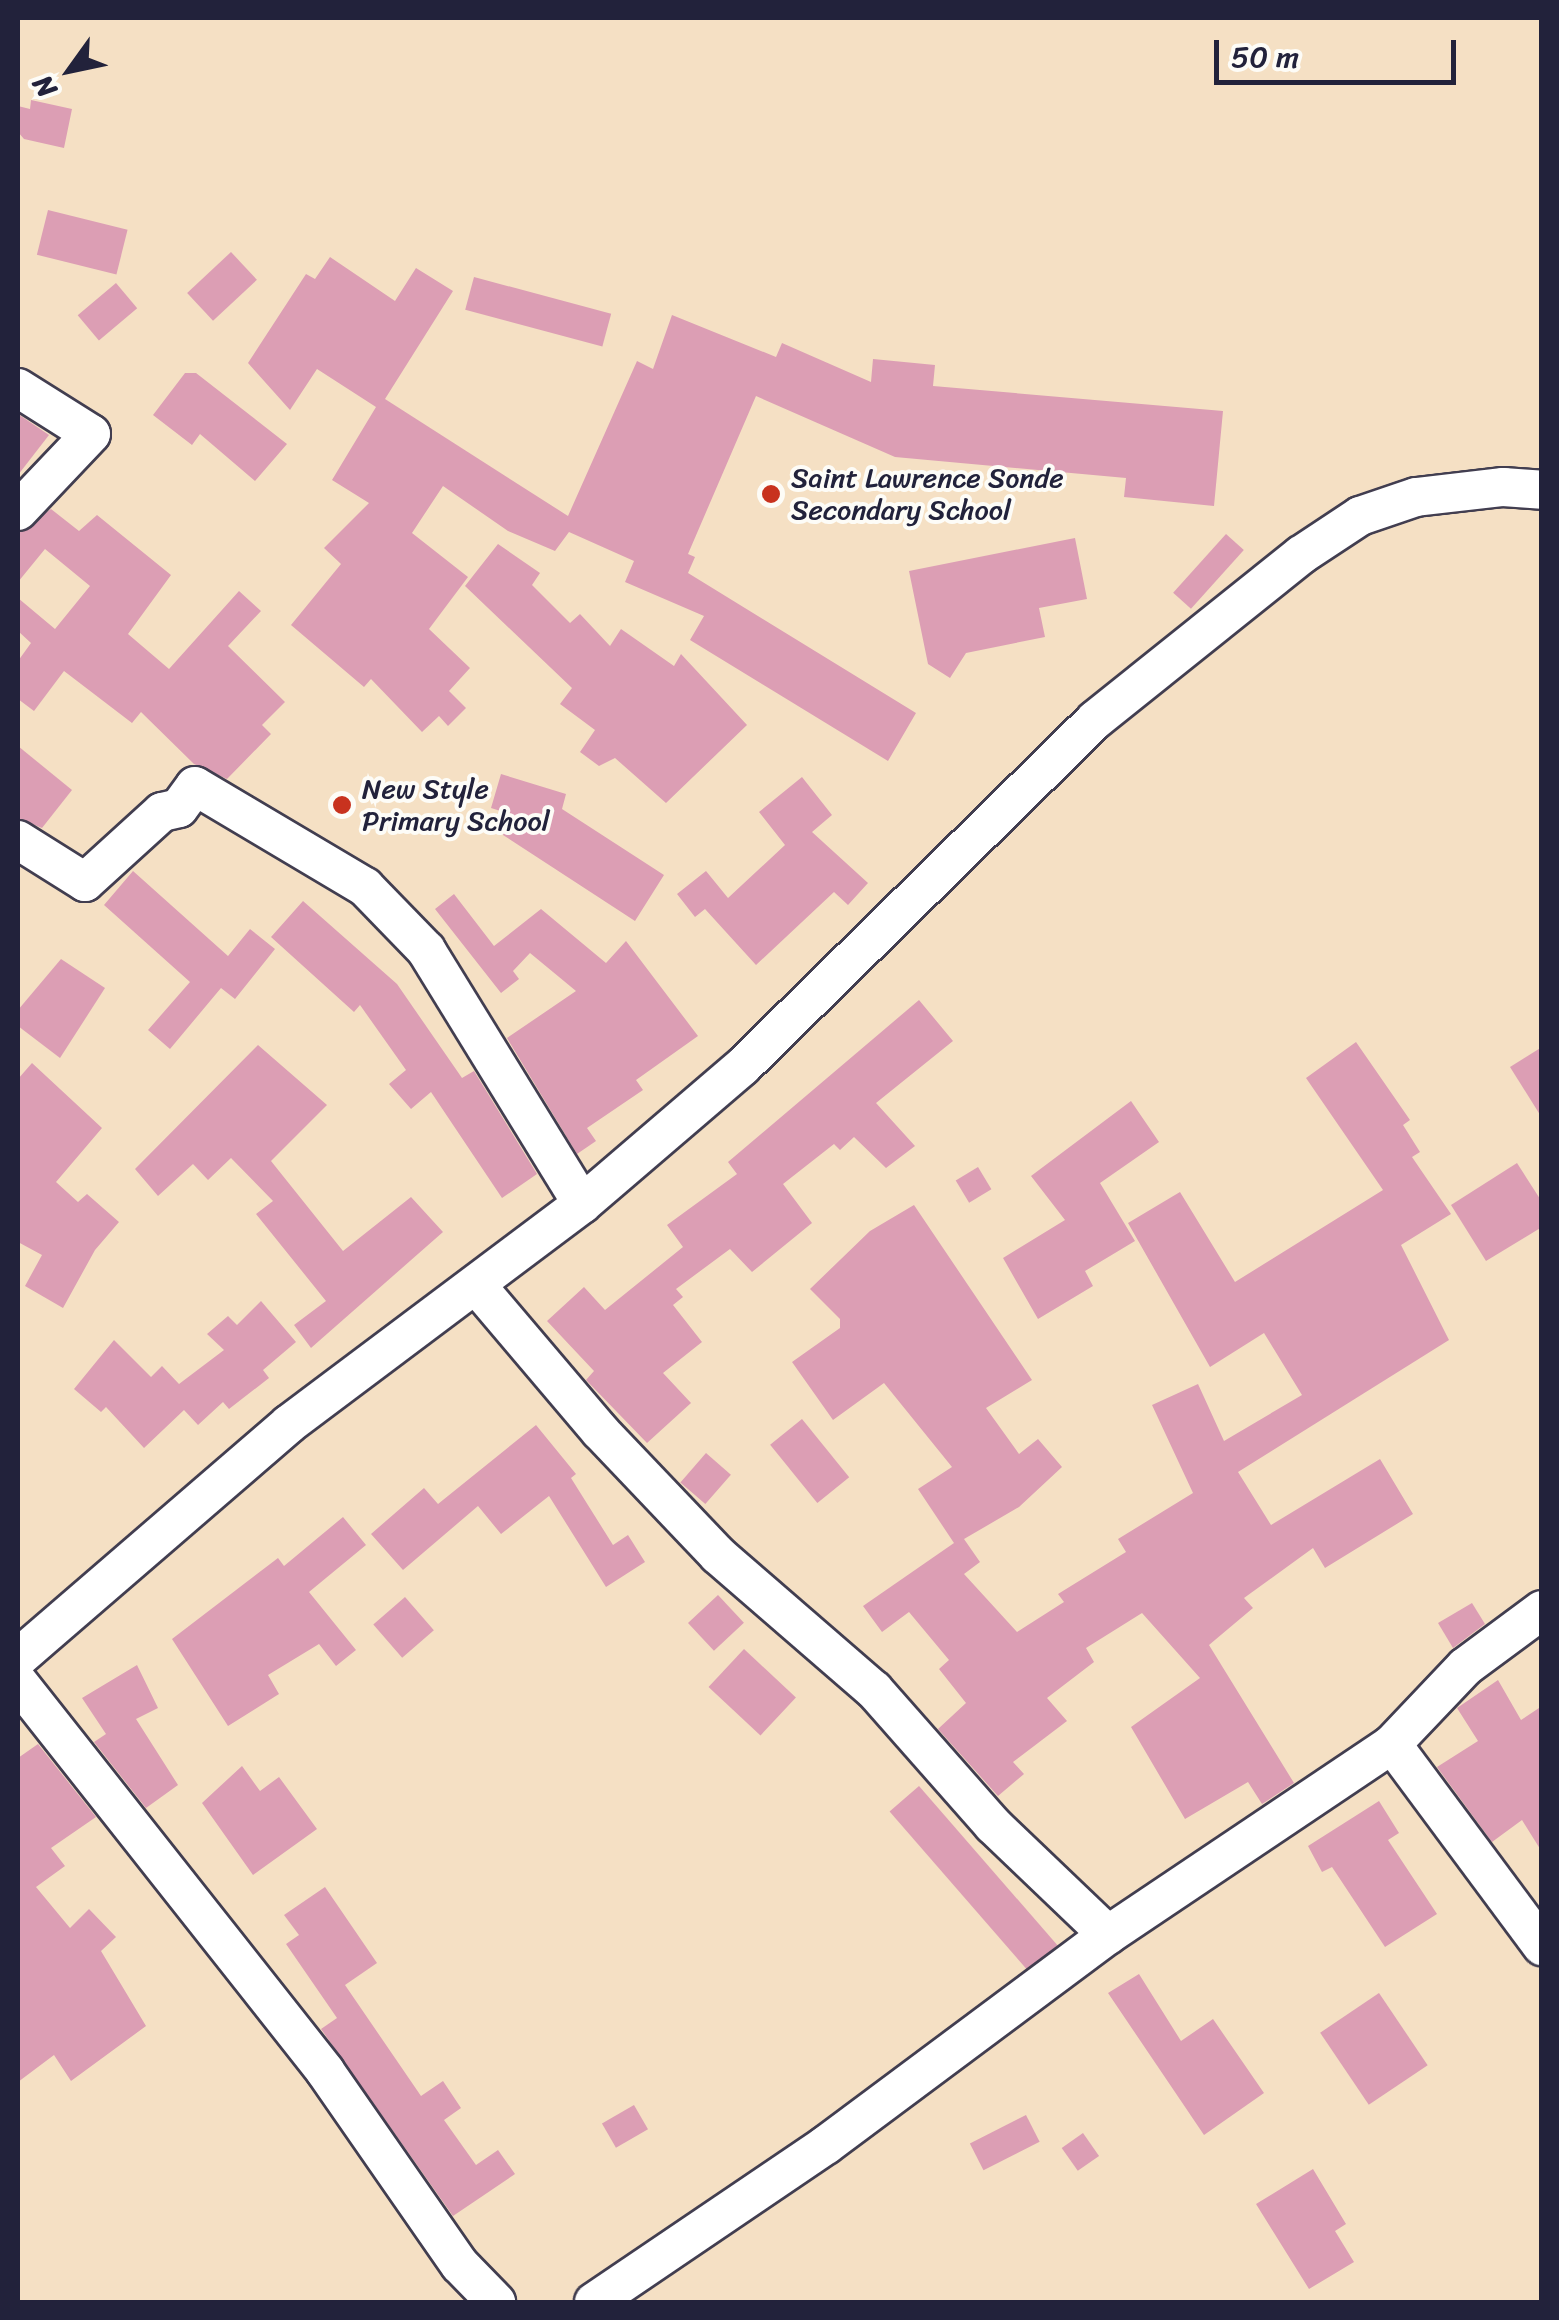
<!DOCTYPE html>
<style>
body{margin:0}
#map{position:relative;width:1559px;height:2320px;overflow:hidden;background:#f5e0c4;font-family:Sriracha,sans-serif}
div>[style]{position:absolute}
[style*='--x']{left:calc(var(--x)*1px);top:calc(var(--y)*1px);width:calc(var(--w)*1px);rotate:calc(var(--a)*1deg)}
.building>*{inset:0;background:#dc9eb4;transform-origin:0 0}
.roads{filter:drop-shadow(2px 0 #423e50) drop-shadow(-2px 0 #423e50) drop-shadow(0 2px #423e50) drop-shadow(0 -2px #423e50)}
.minor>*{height:38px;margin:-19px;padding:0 19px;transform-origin:19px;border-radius:19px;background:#fff}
.dots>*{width:28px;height:28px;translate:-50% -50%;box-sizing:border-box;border:5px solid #fdfcf7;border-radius:50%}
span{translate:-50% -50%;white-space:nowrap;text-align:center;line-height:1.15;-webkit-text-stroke:8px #fdfcf7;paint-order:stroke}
.poi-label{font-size:28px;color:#22223b}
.left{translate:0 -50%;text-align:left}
.frame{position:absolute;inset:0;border:20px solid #22223b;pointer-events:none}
.north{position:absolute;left:20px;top:20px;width:100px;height:100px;-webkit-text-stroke:8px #fdfcf7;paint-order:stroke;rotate:237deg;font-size:28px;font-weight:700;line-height:40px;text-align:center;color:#22223b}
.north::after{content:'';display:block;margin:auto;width:35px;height:45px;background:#22223b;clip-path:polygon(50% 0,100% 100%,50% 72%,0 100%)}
.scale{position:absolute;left:1214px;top:40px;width:242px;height:45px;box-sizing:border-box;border:5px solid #22223b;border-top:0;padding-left:12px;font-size:30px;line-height:35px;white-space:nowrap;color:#22223b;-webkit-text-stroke:8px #fdfcf7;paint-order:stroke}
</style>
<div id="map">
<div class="building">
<i style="clip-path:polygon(31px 100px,72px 109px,64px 148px,24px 139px,18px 132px,18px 106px,30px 109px)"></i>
<i style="left:48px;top:210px;width:82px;height:46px;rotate:14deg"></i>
<i style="left:231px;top:252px;width:38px;height:60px;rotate:47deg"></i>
<i style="clip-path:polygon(330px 257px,395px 301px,416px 268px,453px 291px,385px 399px,568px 516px,637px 361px,653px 369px,672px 315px,776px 357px,782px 343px,871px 382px,873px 359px,935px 365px,933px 386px,1223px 411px,1214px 506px,1124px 497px,1126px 478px,895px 457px,756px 396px,688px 554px,695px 557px,688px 573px,916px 713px,888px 761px,690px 640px,704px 616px,625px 582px,634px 561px,569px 532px,555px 551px,508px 531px,443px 486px,412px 533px,468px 577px,429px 629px,470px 668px,449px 691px,466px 708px,448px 726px,439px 716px,422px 732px,371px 679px,364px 687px,291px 625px,341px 564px,324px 548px,369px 503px,332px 480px,376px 407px,317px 369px,290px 410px,248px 363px,306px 274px,315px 279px)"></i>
<i style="left:474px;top:277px;width:142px;height:34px;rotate:15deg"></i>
<i style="left:116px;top:283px;width:33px;height:50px;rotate:50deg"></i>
<i style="clip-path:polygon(185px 373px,196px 373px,287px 444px,255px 481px,200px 434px,192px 445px,153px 415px)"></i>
<i style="clip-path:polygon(18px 414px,49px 435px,18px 475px)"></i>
<i style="clip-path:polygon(51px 509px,79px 531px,97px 515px,171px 575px,128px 634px,169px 669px,239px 591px,261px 611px,228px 646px,285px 702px,262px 725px,271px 734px,227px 779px,194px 764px,141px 712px,132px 723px,64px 671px,34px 711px,18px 699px,18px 661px,31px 643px,18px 631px,18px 598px,55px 629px,90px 586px,45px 549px,18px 582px,18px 533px)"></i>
<i style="left:1226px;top:534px;width:24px;height:79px;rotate:42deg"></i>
<i style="clip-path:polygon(1075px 538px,1087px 599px,1039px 608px,1045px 637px,966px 653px,950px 678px,928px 664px,909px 571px)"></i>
<i style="clip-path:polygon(498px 544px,540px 573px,532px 585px,570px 623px,580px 614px,610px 646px,621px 629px,674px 666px,681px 654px,747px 725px,666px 803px,615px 758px,599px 766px,580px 752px,595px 730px,560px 704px,572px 688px,465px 586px)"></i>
<i style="clip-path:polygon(18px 746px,72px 790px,42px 828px,18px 818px)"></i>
<i style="clip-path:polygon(501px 774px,566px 794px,562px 809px,664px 875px,635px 921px,503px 835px,510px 814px,491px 808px)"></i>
<i style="clip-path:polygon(802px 777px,832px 815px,812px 832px,868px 883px,848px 905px,834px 892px,756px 965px,705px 909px,695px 917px,677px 894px,706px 871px,728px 898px,785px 845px,759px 812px)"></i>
<i style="clip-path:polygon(133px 871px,228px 956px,250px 929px,275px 949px,235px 999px,221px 988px,170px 1049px,148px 1030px,190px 982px,104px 905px)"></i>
<i style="clip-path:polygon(454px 894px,494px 946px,541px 909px,606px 963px,626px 941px,698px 1036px,636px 1080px,643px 1090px,587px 1128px,596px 1141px,577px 1154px,507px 1038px,576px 991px,530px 953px,513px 971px,519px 979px,501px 993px,435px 909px)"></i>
<i style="clip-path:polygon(303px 901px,397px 984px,462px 1078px,474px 1071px,537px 1174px,502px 1198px,431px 1092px,411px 1109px,389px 1084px,406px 1070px,360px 1005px,354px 1012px,271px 937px)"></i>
<i style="clip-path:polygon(61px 959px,105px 988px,60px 1058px,18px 1026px,18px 1010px)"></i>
<i style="clip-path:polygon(919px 1000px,953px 1041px,876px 1103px,915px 1146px,886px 1168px,854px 1137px,840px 1150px,834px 1144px,783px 1184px,812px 1223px,752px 1272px,730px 1249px,676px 1289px,683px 1297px,673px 1305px,702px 1342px,663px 1373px,691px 1403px,647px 1443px,586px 1380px,594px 1371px,547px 1321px,584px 1287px,605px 1310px,683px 1247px,667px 1225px,737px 1174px,728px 1162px)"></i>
<i style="clip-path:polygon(1356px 1042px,1410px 1120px,1403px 1125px,1420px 1152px,1412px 1157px,1451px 1214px,1401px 1245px,1449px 1340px,1238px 1472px,1271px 1525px,1380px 1459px,1413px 1514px,1325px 1568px,1313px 1548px,1244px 1598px,1253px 1608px,1209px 1645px,1294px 1783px,1262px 1804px,1248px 1782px,1185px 1819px,1131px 1727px,1200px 1678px,1142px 1613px,1086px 1648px,1094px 1662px,1047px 1698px,1067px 1721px,1013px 1762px,1024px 1774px,998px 1796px,938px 1729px,966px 1703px,939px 1669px,949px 1660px,909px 1612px,882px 1632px,863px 1606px,954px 1543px,918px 1489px,952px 1467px,884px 1383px,833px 1420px,792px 1362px,840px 1328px,840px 1319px,810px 1289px,870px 1231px,914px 1205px,1032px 1380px,986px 1408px,1019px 1454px,1038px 1439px,1062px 1467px,1019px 1507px,964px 1539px,980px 1562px,964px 1574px,1017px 1632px,1064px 1602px,1058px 1594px,1126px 1552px,1118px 1539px,1193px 1493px,1152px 1405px,1198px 1384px,1224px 1441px,1302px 1395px,1264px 1333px,1210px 1367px,1128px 1223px,1180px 1192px,1235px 1282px,1383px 1190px,1306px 1078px)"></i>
<i style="clip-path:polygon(258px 1045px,327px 1105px,271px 1161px,343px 1251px,411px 1197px,443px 1232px,311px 1348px,294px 1325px,326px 1301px,256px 1214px,273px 1201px,231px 1158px,208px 1180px,193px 1164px,158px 1196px,135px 1169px)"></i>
<i style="clip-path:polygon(1542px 1047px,1542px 1118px,1510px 1067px)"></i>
<i style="clip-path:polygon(32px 1063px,102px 1128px,56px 1182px,78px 1202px,87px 1194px,119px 1222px,95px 1250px,63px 1308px,25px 1286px,42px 1255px,18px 1242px,18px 1079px)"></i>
<i style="clip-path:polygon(1131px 1101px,1159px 1142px,1100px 1183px,1135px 1241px,1085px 1271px,1093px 1286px,1038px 1319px,1003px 1258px,1065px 1220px,1031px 1176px)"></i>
<i style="clip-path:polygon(1517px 1163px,1542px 1202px,1542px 1227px,1486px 1261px,1451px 1205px)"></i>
<i style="left:978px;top:1167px;width:26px;height:26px;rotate:59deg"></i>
<i style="clip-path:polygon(261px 1301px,296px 1342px,263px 1370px,269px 1378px,229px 1409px,223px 1402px,198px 1425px,184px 1410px,144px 1448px,106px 1407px,101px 1412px,74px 1389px,114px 1340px,151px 1377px,162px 1366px,179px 1384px,224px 1350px,207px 1334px,228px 1316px,237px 1325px)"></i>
<i style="left:802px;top:1419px;width:75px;height:41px;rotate:51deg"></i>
<i style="clip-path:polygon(536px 1425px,576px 1474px,571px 1478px,613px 1545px,628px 1535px,645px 1562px,606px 1587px,549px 1496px,501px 1534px,478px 1506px,403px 1570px,371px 1534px,424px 1488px,438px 1504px)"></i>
<i style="left:706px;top:1453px;width:33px;height:39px;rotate:41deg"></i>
<i style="clip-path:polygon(343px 1517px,366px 1545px,309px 1592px,356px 1650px,336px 1666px,319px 1644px,268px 1675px,279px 1694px,228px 1726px,172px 1639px,278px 1558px,284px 1566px)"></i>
<i style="left:718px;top:1595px;width:38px;height:41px;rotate:47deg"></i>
<i style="left:405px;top:1597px;width:44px;height:42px;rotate:49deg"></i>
<i style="clip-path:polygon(1472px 1603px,1485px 1624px,1453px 1648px,1438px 1623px)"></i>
<i style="left:744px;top:1649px;width:71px;height:52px;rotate:43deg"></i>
<i style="clip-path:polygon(137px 1665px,158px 1708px,136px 1719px,178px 1785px,146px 1808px,94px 1742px,106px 1734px,82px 1698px)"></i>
<i style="clip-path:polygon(1498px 1680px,1521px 1720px,1542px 1706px,1542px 1852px,1522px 1820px,1492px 1842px,1437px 1767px,1478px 1741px,1457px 1708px)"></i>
<i style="clip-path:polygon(38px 1744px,96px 1817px,51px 1848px,65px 1866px,36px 1887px,70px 1928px,89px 1909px,116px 1937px,101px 1951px,146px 2026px,71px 2081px,54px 2055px,18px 2082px,18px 1758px)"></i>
<i style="clip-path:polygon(242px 1766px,260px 1791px,279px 1777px,317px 1829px,253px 1875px,202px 1803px)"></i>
<i style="left:919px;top:1786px;width:211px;height:39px;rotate:49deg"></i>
<i style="clip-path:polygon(1379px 1801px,1399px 1833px,1388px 1840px,1437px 1914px,1385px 1947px,1332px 1867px,1322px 1872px,1308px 1846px)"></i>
<i style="clip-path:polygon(325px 1887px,377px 1963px,345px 1985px,421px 2096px,443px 2081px,461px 2108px,444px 2120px,476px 2165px,498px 2150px,515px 2174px,453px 2216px,321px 2029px,337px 2018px,286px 1944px,299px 1935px,284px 1915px)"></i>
<i style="clip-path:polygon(1139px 1974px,1181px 2041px,1213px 2019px,1264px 2093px,1204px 2135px,1108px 1993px)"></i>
<i style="left:1379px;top:1993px;width:87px;height:71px;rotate:56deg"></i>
<i style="left:634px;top:2105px;width:28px;height:37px;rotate:60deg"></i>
<i style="left:1026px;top:2115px;width:30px;height:63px;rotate:63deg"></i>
<i style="left:1083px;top:2133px;width:28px;height:26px;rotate:55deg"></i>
<i style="clip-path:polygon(1313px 2169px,1346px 2224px,1335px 2231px,1354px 2262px,1309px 2289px,1256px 2204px)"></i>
</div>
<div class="roads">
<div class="minor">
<i style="--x:18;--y:388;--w:86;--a:32.2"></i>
<i style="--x:91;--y:434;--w:106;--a:133.5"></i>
<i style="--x:18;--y:840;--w:79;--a:32.1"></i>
<i style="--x:85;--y:882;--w:104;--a:-42.3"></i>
<i style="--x:162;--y:812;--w:17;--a:-13"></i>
<i style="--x:179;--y:808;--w:27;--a:-54"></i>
<i style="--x:195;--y:786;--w:198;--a:30.7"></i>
<i style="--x:365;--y:887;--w:88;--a:45.9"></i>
<i style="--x:426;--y:950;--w:298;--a:58.4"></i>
<i style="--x:477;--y:1286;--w:190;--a:49.7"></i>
<i style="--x:600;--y:1431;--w:171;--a:46.4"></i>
<i style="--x:718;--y:1555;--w:206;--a:40.9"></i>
<i style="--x:874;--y:1690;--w:180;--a:48.6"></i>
<i style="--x:993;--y:1825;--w:159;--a:43.7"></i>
<i style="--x:18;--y:1658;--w:358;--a:-40.8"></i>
<i style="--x:289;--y:1424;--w:366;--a:-36.9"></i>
<i style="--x:582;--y:1204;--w:211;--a:-40.6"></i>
<i style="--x:742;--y:1067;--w:495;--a:-44.5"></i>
<i style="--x:1095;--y:720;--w:264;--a:-38.7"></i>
<i style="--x:1301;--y:555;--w:71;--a:-33.5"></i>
<i style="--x:1360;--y:516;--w:59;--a:-18.7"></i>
<i style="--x:1416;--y:497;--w:88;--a:-6.6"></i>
<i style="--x:1503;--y:487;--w:39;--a:4"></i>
<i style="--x:18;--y:1682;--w:496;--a:51.7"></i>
<i style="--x:325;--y:2071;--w:236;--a:55.2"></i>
<i style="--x:460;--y:2265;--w:52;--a:45.8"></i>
<i style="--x:1392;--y:1744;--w:252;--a:53.4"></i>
<i style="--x:594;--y:2302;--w:280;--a:-34.1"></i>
<i style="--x:826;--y:2145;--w:352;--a:-36.7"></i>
<i style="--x:1108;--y:1935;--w:342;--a:-33.9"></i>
<i style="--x:1392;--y:1744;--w:106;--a:-46.5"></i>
<i style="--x:1465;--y:1667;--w:96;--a:-36.5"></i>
</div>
</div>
<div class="dots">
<i style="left:771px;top:494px;background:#c8321e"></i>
<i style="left:342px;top:805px;background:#c8321e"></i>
</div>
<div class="poi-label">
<span class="left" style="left:791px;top:494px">Saint Lawrence Sonde<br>Secondary School</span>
<span class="left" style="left:362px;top:805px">New Style<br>Primary School</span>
</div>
<div class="frame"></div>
<div class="north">N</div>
<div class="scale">50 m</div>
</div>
